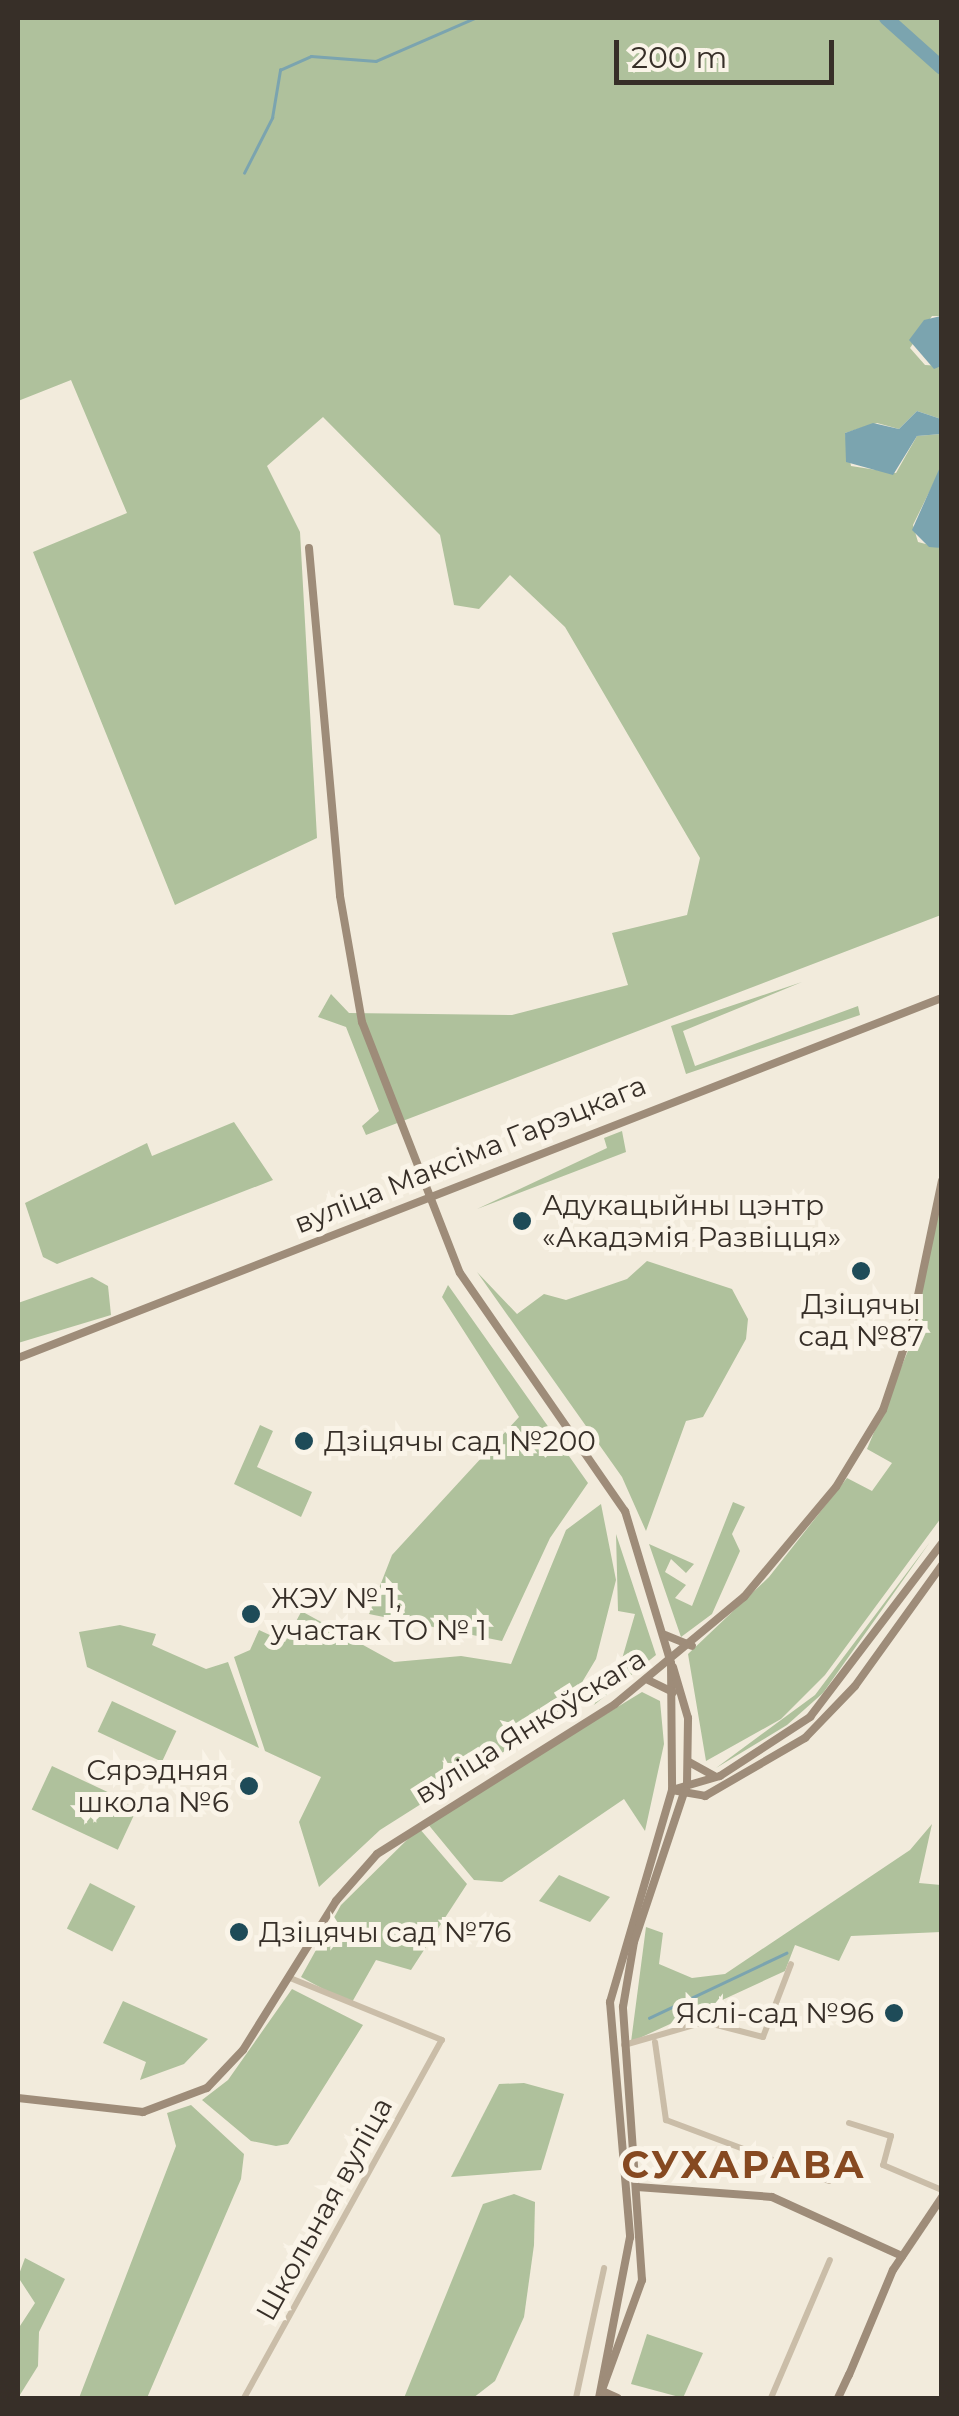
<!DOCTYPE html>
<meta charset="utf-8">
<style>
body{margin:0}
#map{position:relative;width:959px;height:2416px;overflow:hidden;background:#f2ebdc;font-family:Montserrat,sans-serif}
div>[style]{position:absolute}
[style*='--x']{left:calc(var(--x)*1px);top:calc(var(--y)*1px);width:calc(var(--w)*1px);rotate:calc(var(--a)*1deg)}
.green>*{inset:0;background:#afc19c;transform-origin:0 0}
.water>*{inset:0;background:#7ba4af}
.stream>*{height:2.5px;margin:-1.25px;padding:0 1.25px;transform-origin:1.25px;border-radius:1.25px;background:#7ba4af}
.river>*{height:14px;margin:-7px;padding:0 7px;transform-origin:7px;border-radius:7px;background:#7ba4af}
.street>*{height:6px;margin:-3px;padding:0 3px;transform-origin:3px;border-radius:3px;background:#cabda8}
.secondary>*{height:8px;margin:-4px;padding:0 4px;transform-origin:4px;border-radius:4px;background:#9e8c79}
.dots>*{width:28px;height:28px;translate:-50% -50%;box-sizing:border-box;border:5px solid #faf4e8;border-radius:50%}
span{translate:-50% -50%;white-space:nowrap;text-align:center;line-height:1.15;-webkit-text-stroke:10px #faf4e8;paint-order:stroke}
.street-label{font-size:28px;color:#372f28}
.poi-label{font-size:28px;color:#372f28}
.left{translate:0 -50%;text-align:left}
.right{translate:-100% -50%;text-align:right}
.district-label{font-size:38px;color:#864921;font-weight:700;letter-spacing:2.5px}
.frame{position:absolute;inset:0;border:20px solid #372f28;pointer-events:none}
.scale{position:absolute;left:614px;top:40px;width:220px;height:45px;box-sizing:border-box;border:5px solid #372f28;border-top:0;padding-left:12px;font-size:30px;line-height:35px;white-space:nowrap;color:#372f28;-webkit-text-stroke:8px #faf4e8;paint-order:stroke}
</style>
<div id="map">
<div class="green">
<i style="clip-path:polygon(18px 18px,941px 18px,941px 316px,932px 316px,910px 348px,925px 365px,941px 366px,941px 419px,917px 411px,899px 429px,877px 423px,845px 433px,851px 466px,896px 473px,917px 436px,941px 434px,940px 470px,913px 525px,918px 542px,941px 548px,941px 915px,366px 1135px,362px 1126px,379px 1111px,346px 1027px,318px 1017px,331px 994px,349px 1013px,512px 1015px,628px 985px,612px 933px,687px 915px,700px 858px,565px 627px,510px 575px,479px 609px,454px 605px,440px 535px,323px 417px,267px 466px,300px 532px,317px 838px,175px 905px,33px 552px,127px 513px,71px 380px,18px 401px)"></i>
<i style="clip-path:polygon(802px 982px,683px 1031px,695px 1066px,858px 1006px,860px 1015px,686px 1074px,671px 1026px)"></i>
<i style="clip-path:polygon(234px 1122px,273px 1180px,57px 1264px,43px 1257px,25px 1203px,147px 1143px,152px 1156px)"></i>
<i style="clip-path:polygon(622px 1131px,626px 1152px,477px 1209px,607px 1148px,604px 1138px)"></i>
<i style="clip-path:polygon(941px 1196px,941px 1518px,825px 1675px,781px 1719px,706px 1761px,688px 1654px,769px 1577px,847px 1478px,872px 1491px,892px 1463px,867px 1449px,910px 1346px)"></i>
<i style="clip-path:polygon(647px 1261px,732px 1289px,748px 1319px,746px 1339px,703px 1417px,686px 1421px,646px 1531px,622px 1477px,477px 1272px,517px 1314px,544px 1294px,566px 1300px,627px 1279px)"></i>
<i style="clip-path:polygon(92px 1277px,108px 1286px,111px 1315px,18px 1343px,18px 1303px)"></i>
<i style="clip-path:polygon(448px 1285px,588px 1483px,550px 1538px,502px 1641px,369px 1614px,392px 1555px,519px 1417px,442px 1297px)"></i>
<i style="clip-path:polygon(260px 1425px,273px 1431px,257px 1467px,312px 1492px,301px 1517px,234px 1484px)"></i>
<i style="clip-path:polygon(733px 1502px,745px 1507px,732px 1534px,740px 1551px,712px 1614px,681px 1637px,649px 1544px,694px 1564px,686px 1573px,671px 1559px,665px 1572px,686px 1585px,675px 1598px,692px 1606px)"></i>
<i style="clip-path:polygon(601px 1504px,616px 1580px,596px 1659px,575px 1694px,541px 1728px,380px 1830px,319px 1887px,299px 1822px,321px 1777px,265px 1751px,234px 1657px,250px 1650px,259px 1630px,285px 1642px,308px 1599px,303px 1612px,394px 1662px,461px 1656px,511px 1664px,566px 1530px)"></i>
<i style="clip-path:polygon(616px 1534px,656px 1655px,594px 1705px,622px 1659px,635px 1614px,618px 1611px)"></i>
<i style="clip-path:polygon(930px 1542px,823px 1693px,787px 1725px,716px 1768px,815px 1695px)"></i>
<i style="clip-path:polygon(120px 1625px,156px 1634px,152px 1645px,206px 1669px,228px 1662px,259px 1748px,87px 1667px,79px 1632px)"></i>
<i style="clip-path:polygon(642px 1692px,660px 1701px,664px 1744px,645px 1831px,624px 1799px,502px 1882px,474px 1880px,427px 1823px)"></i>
<i style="left:112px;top:1701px;width:71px;height:34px;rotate:25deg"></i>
<i style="left:52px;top:1766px;width:95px;height:48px;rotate:25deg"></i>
<i style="clip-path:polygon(932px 1824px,919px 1883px,941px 1885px,941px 1932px,851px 1936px,839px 1961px,795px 1945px,785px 1971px,631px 2042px,646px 1927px,663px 1933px,659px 1964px,692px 1978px,725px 1974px,910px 1850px)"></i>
<i style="clip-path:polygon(419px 1828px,467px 1884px,411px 1970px,376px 1960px,351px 2004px,301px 1977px,341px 1905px)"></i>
<i style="clip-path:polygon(559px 1875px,610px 1897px,590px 1922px,539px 1901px)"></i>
<i style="left:90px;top:1883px;width:51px;height:51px;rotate:27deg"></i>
<i style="clip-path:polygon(292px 1989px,363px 2025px,288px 2144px,276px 2146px,251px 2141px,202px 2100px,228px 2080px)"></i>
<i style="clip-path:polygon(123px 2001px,208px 2039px,184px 2064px,140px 2080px,146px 2062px,103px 2043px)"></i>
<i style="clip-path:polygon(524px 2083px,564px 2094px,541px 2170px,451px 2177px,499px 2084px)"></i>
<i style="clip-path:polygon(191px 2105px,244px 2154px,241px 2179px,147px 2398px,79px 2398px,176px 2146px,167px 2113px)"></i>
<i style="clip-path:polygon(514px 2194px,535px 2202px,534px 2245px,524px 2317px,495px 2381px,473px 2398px,404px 2398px,483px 2204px)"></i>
<i style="clip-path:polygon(25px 2258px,65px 2279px,39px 2332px,38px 2366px,18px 2398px,18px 2329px,35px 2303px,18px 2277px)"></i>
<i style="clip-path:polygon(647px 2334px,703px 2353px,683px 2398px,631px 2384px)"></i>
</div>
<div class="water">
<i style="clip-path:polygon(941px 316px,941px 366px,934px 369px,909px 340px,924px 320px)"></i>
<i style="clip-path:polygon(917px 411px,941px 419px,941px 434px,917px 436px,893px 475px,846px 462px,845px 433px,873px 423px,899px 429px)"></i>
<i style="clip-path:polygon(941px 465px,941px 548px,929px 547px,912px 530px)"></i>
</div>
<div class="stream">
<i style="--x:244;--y:173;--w:62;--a:-63"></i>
<i style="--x:272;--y:118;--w:49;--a:-80.5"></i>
<i style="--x:280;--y:70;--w:34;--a:-24"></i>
<i style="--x:311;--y:56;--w:65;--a:4.4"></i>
<i style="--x:376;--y:61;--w:108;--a:-23.5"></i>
<i style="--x:649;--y:2018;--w:152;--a:-25.4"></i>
</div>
<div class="river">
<i style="--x:886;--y:18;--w:75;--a:41.8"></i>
</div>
<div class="street">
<i style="--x:655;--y:2042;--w:79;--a:82"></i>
<i style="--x:666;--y:2120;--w:174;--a:20.5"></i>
<i style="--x:624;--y:2045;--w:84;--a:-15.9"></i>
<i style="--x:705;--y:2022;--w:60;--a:14.5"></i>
<i style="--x:763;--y:2037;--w:78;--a:-69"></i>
<i style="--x:849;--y:2123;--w:44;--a:17.2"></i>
<i style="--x:891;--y:2136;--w:30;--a:105"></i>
<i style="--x:883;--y:2165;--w:64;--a:23"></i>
<i style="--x:244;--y:2398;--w:409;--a:-61.1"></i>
<i style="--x:442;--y:2040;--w:166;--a:-157.8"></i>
<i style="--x:576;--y:2398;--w:133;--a:-77.8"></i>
<i style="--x:771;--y:2398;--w:150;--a:-66.9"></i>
</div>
<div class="secondary">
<i style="--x:309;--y:548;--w:349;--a:84.9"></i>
<i style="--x:340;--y:896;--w:128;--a:80.1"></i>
<i style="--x:362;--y:1022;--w:269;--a:68.7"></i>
<i style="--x:460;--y:1273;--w:290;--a:55.3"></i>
<i style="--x:625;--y:1511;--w:159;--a:73.2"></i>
<i style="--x:671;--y:1663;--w:127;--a:89.5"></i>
<i style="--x:672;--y:1790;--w:221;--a:106.3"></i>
<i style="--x:610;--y:2002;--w:236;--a:85.1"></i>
<i style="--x:630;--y:2237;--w:164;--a:100.9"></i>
<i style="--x:18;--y:1358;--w:992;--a:-21.29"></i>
<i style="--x:665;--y:1635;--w:29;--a:22"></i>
<i style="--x:648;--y:1680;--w:28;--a:26"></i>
<i style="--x:689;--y:1762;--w:29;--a:29"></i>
<i style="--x:672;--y:1790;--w:50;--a:-16.3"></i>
<i style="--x:720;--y:1776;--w:108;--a:-33.2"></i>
<i style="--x:810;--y:1717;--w:218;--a:-52.8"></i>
<i style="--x:672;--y:1790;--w:34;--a:10"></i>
<i style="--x:705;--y:1796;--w:116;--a:-30.1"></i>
<i style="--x:805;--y:1738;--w:72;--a:-46.1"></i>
<i style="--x:855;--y:1686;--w:149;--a:-54.3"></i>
<i style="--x:18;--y:2098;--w:126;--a:6.4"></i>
<i style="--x:143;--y:2112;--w:68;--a:-20.6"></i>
<i style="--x:207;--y:2088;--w:52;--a:-46.5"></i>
<i style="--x:243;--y:2050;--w:176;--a:-58"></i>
<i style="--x:336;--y:1901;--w:62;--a:-48.9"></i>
<i style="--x:377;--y:1854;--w:281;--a:-32.2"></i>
<i style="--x:615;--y:1704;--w:168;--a:-39.7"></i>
<i style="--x:744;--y:1597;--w:143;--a:-50.1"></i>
<i style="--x:836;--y:1487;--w:90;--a:-58.6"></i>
<i style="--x:883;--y:1410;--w:91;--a:-71.4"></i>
<i style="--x:912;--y:1324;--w:146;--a:-78.2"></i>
<i style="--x:637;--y:2187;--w:135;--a:4.2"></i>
<i style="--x:772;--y:2197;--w:143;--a:24.4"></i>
<i style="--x:849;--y:2375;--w:114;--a:-67.3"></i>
<i style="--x:893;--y:2270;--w:88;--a:-56.1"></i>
<i style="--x:602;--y:2390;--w:117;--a:-70"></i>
<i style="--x:642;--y:2280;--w:274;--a:-94"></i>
<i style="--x:623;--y:2007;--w:66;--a:-80.4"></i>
<i style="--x:634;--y:1942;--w:167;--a:-71.5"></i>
<i style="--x:687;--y:1784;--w:66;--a:-89.1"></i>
<i style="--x:688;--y:1718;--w:53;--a:-106.4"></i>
<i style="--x:602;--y:2391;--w:17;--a:24"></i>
<i style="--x:838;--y:2398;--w:26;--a:-65"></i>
</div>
<div class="dots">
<i style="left:522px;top:1221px;background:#1e4b58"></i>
<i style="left:861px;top:1271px;background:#1e4b58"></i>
<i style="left:304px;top:1441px;background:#1e4b58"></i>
<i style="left:251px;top:1614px;background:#1e4b58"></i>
<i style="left:249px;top:1786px;background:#1e4b58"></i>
<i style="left:239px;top:1932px;background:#1e4b58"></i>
<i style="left:894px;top:2013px;background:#1e4b58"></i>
</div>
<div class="street-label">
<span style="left:470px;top:1154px;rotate:-22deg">вуліца Максіма Гарэцкага</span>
<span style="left:530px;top:1726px;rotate:-32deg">вуліца Янкоўскага</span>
<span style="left:324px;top:2209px;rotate:-61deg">Школьная вуліца</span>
</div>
<div class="poi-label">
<span class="left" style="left:542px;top:1221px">Адукацыйны цэнтр<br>«Акадэмія Развіцця»</span>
<span style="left:861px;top:1320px">Дзіцячы<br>сад №87</span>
<span class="left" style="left:324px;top:1441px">Дзіцячы сад №200</span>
<span class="left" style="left:271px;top:1614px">ЖЭУ № 1,<br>участак ТО № 1</span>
<span class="right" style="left:229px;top:1786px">Сярэдняя<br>школа №6</span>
<span class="left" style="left:259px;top:1932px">Дзіцячы сад №76</span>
<span class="right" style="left:874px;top:2013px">Яслі-сад №96</span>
</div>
<div class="district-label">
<span style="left:744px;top:2165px">СУХАРАВА</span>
</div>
<div class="frame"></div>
<div class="scale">200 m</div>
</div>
